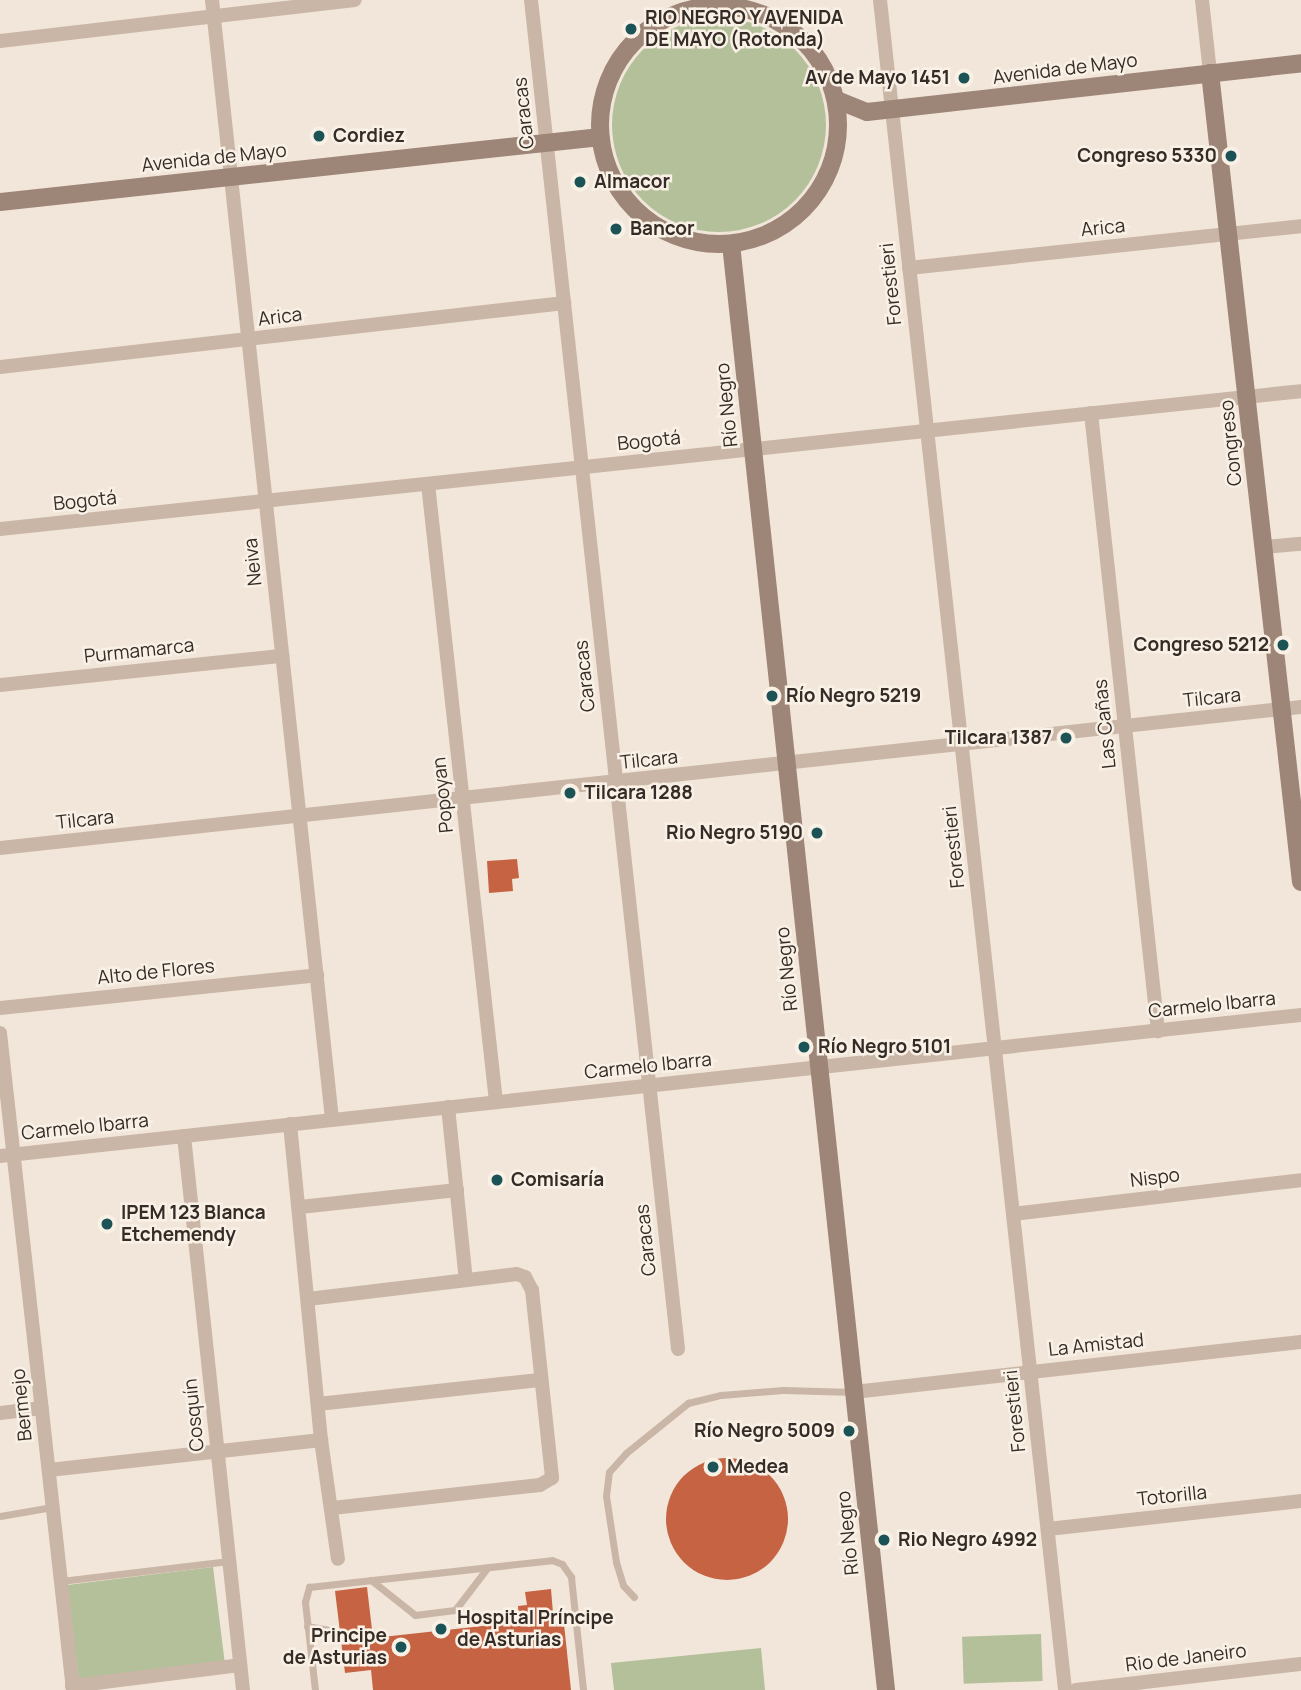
<!DOCTYPE html>
<meta charset="utf-8">
<style>
body{margin:0}
#map{position:relative;width:1301px;height:1690px;overflow:hidden;background:#f2e6da;font-family:Manrope,sans-serif}
div>[style]{position:absolute}
[style*='--x']{left:calc(var(--x)*1px);top:calc(var(--y)*1px);width:calc(var(--w)*1px);rotate:calc(var(--a)*1deg)}
.green>*{inset:0;background:#b3c09a;transform-origin:0 0}
.round{border-radius:50%}
.building>*{inset:0;background:#c66343}
.lane>*{height:7px;margin:-3.5px;padding:0 3.5px;transform-origin:3.5px;border-radius:3.5px;background:#cab6a6}
.street>*{height:14px;margin:-7px;padding:0 7px;transform-origin:7px;border-radius:7px;background:#cab6a6}
.secondary>*{height:18px;margin:-9px;padding:0 9px;transform-origin:9px;border-radius:9px;background:#9d8577}
.secondary>.ring{margin:-9px;padding:0;box-sizing:content-box;background:none;border:18px solid #9d8577;border-radius:50%}
.dots>*{width:19px;height:19px;translate:-50% -50%;box-sizing:border-box;border:4px solid #f9f1e6;border-radius:50%}
span{translate:-50% -50%;white-space:nowrap;text-align:center;line-height:1.15;-webkit-text-stroke:5px #f9f1e6;paint-order:stroke}
.poi-label{font-size:19px;color:#362c27;font-weight:700}
.left{translate:0 -50%;text-align:left}
.right{translate:-100% -50%;text-align:right}
.street-label{font-size:19px;color:#362c27}
</style>
<div id="map">
<div class="green">
<i class="round" style="left:612px;top:18px;width:214px;height:214px"></i>
<i style="left:213px;top:1567px;width:97px;height:147px;rotate:83deg"></i>
<i style="left:1041px;top:1634px;width:47px;height:79px;rotate:88deg"></i>
<i style="clip-path:polygon(761px 1648px,765px 1690px,614px 1690px,611px 1663px)"></i>
</div>
<div class="building">
<i style="clip-path:polygon(517px 859px,519px 878px,512px 879px,513px 891px,489px 893px,487px 861px)"></i>
<i class="round" style="left:666px;top:1458px;width:122px;height:122px"></i>
<i style="clip-path:polygon(367px 1587px,373px 1638px,519px 1622px,518px 1606px,527px 1605px,525px 1592px,551px 1589px,554px 1625px,564px 1624px,571px 1690px,373px 1690px,371px 1670px,345px 1673px,335px 1591px)"></i>
</div>
<div class="lane">
<i style="--x:0;--y:1516;--w:53;--a:-9.8"></i>
<i style="--x:371;--y:1580;--w:56;--a:38.5"></i>
<i style="--x:415;--y:1615;--w:40;--a:-7.1"></i>
<i style="--x:455;--y:1610;--w:54;--a:-52.5"></i>
<i style="--x:61;--y:1581;--w:169;--a:-6.8"></i>
<i style="--x:634;--y:1597;--w:16;--a:-133"></i>
<i style="--x:623;--y:1585;--w:24;--a:-107"></i>
<i style="--x:616;--y:1562;--w:67;--a:-98.6"></i>
<i style="--x:606;--y:1496;--w:24;--a:-83"></i>
<i style="--x:609;--y:1472;--w:25;--a:-48"></i>
<i style="--x:626;--y:1453;--w:80;--a:-38.9"></i>
<i style="--x:688;--y:1403;--w:34;--a:-14"></i>
<i style="--x:721;--y:1395;--w:62;--a:-4.6"></i>
<i style="--x:783;--y:1390;--w:71;--a:1.6"></i>
<i style="--x:307;--y:1626;--w:27;--a:10"></i>
<i style="--x:315;--y:1690;--w:89;--a:-96.5"></i>
<i style="--x:305;--y:1602;--w:16;--a:-75"></i>
<i style="--x:309;--y:1587;--w:244;--a:-6.3"></i>
<i style="--x:552;--y:1560;--w:11;--a:22"></i>
<i style="--x:562;--y:1564;--w:16;--a:55"></i>
<i style="--x:571;--y:1577;--w:114;--a:83.9"></i>
</div>
<div class="street">
<i style="--x:212;--y:0;--w:1126;--a:83.88"></i>
<i style="--x:531;--y:0;--w:1357;--a:83.78"></i>
<i style="--x:706;--y:0;--w:6;--a:81"></i>
<i style="--x:880;--y:0;--w:1700;--a:83.75"></i>
<i style="--x:1202;--y:0;--w:73;--a:83.7"></i>
<i style="--x:0;--y:41;--w:357;--a:-6.6"></i>
<i style="--x:909;--y:268;--w:394;--a:-6.1"></i>
<i style="--x:0;--y:367;--w:568;--a:-6.47"></i>
<i style="--x:1091;--y:413;--w:622;--a:83.81"></i>
<i style="--x:428;--y:484;--w:622;--a:83.72"></i>
<i style="--x:0;--y:529;--w:1308;--a:-6.05"></i>
<i style="--x:1264;--y:547;--w:37;--a:-5"></i>
<i style="--x:0;--y:685;--w:284;--a:-5.9"></i>
<i style="--x:0;--y:848;--w:1309;--a:-6.19"></i>
<i style="--x:0;--y:1008;--w:319;--a:-5.9"></i>
<i style="--x:0;--y:1033;--w:661;--a:83.66"></i>
<i style="--x:448;--y:1107;--w:174;--a:84.1"></i>
<i style="--x:290;--y:1124;--w:318;--a:84.4"></i>
<i style="--x:321;--y:1440;--w:120;--a:81.9"></i>
<i style="--x:184;--y:1136;--w:557;--a:83.92"></i>
<i style="--x:0;--y:1156;--w:1309;--a:-6.19"></i>
<i style="--x:300;--y:1207;--w:158;--a:-6.2"></i>
<i style="--x:1013;--y:1214;--w:290;--a:-6.7"></i>
<i style="--x:308;--y:1299;--w:210;--a:-6.8"></i>
<i style="--x:517;--y:1274;--w:9;--a:21"></i>
<i style="--x:525;--y:1277;--w:15;--a:62"></i>
<i style="--x:532;--y:1290;--w:189;--a:83.9"></i>
<i style="--x:552;--y:1478;--w:14;--a:150"></i>
<i style="--x:540;--y:1485;--w:209;--a:173.7"></i>
<i style="--x:854;--y:1392;--w:450;--a:-6.4"></i>
<i style="--x:318;--y:1404;--w:223;--a:-6.2"></i>
<i style="--x:0;--y:1413;--w:42;--a:-6.8"></i>
<i style="--x:49;--y:1470;--w:274;--a:-6.3"></i>
<i style="--x:1048;--y:1529;--w:255;--a:-6.3"></i>
<i style="--x:72;--y:1686;--w:169;--a:-7.1"></i>
<i style="--x:1076;--y:1690;--w:226;--a:-6.6"></i>
</div>
<div class="secondary">
<i class="ring" style="left:600px;top:6px;width:220px;height:220px"></i>
<i style="--x:1210;--y:73;--w:814;--a:83.58"></i>
<i style="--x:837;--y:100;--w:32;--a:22"></i>
<i style="--x:867;--y:112;--w:437;--a:-6.4"></i>
<i style="--x:0;--y:202;--w:604;--a:-6.18"></i>
<i style="--x:731;--y:244;--w:1454;--a:83.88"></i>
</div>
<div class="dots">
<i style="left:631px;top:29px;background:#1c5357"></i>
<i style="left:964px;top:78px;background:#1c5357"></i>
<i style="left:319px;top:136px;background:#1c5357"></i>
<i style="left:1231px;top:156px;background:#1c5357"></i>
<i style="left:580px;top:182px;background:#1c5357"></i>
<i style="left:616px;top:229px;background:#1c5357"></i>
<i style="left:1283px;top:645px;background:#1c5357"></i>
<i style="left:772px;top:696px;background:#1c5357"></i>
<i style="left:1066px;top:738px;background:#1c5357"></i>
<i style="left:570px;top:793px;background:#1c5357"></i>
<i style="left:817px;top:833px;background:#1c5357"></i>
<i style="left:804px;top:1047px;background:#1c5357"></i>
<i style="left:497px;top:1180px;background:#1c5357"></i>
<i style="left:107px;top:1224px;background:#1c5357"></i>
<i style="left:849px;top:1431px;background:#1c5357"></i>
<i style="left:713px;top:1467px;background:#1c5357"></i>
<i style="left:884px;top:1540px;background:#1c5357"></i>
<i style="left:441px;top:1629px;background:#1c5357"></i>
<i style="left:401px;top:1647px;background:#1c5357"></i>
</div>
<div class="poi-label">
<span class="left" style="left:645px;top:29px">RIO NEGRO Y AVENIDA<br>DE MAYO (Rotonda)</span>
<span class="right" style="left:950px;top:78px">Av de Mayo 1451</span>
<span class="left" style="left:333px;top:136px">Cordiez</span>
<span class="right" style="left:1217px;top:156px">Congreso 5330</span>
<span class="left" style="left:594px;top:182px">Almacor</span>
<span class="left" style="left:630px;top:229px">Bancor</span>
<span class="right" style="left:1269px;top:645px">Congreso 5212</span>
<span class="left" style="left:786px;top:696px">Río Negro 5219</span>
<span class="right" style="left:1052px;top:738px">Tilcara 1387</span>
<span class="left" style="left:584px;top:793px">Tilcara 1288</span>
<span class="right" style="left:803px;top:833px">Rio Negro 5190</span>
<span class="left" style="left:818px;top:1047px">Río Negro 5101</span>
<span class="left" style="left:511px;top:1180px">Comisaría</span>
<span class="left" style="left:121px;top:1224px">IPEM 123 Blanca<br>Etchemendy</span>
<span class="right" style="left:835px;top:1431px">Río Negro 5009</span>
<span class="left" style="left:727px;top:1467px">Medea</span>
<span class="left" style="left:898px;top:1540px">Rio Negro 4992</span>
<span class="left" style="left:457px;top:1629px">Hospital Príncipe<br>de Asturias</span>
<span class="right" style="left:387px;top:1647px">Principe<br>de Asturias</span>
</div>
<div class="street-label">
<span style="left:1065px;top:69px;rotate:-7deg">Avenida de Mayo</span>
<span style="left:524px;top:113px;rotate:-96deg">Caracas</span>
<span style="left:214px;top:158px;rotate:-6deg">Avenida de Mayo</span>
<span style="left:1103px;top:228px;rotate:-6deg">Arica</span>
<span style="left:891px;top:284px;rotate:-96deg">Forestieri</span>
<span style="left:280px;top:317px;rotate:-7deg">Arica</span>
<span style="left:727px;top:405px;rotate:-96deg">Río Negro</span>
<span style="left:649px;top:441px;rotate:-6deg">Bogotá</span>
<span style="left:1231px;top:443px;rotate:-96deg">Congreso</span>
<span style="left:85px;top:501px;rotate:-6deg">Bogotá</span>
<span style="left:253px;top:562px;rotate:-96deg">Neiva</span>
<span style="left:139px;top:651px;rotate:-6deg">Purmamarca</span>
<span style="left:585px;top:676px;rotate:-96deg">Caracas</span>
<span style="left:1212px;top:698px;rotate:-6deg">Tilcara</span>
<span style="left:1105px;top:724px;rotate:-96deg">Las Cañas</span>
<span style="left:649px;top:760px;rotate:-6deg">Tilcara</span>
<span style="left:443px;top:795px;rotate:-96deg">Popoyan</span>
<span style="left:85px;top:820px;rotate:-6deg">Tilcara</span>
<span style="left:954px;top:847px;rotate:-96deg">Forestieri</span>
<span style="left:787px;top:969px;rotate:-96deg">Río Negro</span>
<span style="left:156px;top:972px;rotate:-6deg">Alto de Flores</span>
<span style="left:1212px;top:1005px;rotate:-6deg">Carmelo Ibarra</span>
<span style="left:648px;top:1066px;rotate:-6deg">Carmelo Ibarra</span>
<span style="left:85px;top:1127px;rotate:-6deg">Carmelo Ibarra</span>
<span style="left:1155px;top:1178px;rotate:-7deg">Nispo</span>
<span style="left:646px;top:1240px;rotate:-96deg">Caracas</span>
<span style="left:1096px;top:1345px;rotate:-6deg">La Amistad</span>
<span style="left:22px;top:1405px;rotate:-96deg">Bermejo</span>
<span style="left:1015px;top:1411px;rotate:-96deg">Forestieri</span>
<span style="left:194px;top:1415px;rotate:-96deg">Cosquín</span>
<span style="left:1172px;top:1496px;rotate:-6deg">Totorilla</span>
<span style="left:848px;top:1533px;rotate:-96deg">Río Negro</span>
<span style="left:1186px;top:1658px;rotate:-7deg">Rio de Janeiro</span>
</div>
</div>
